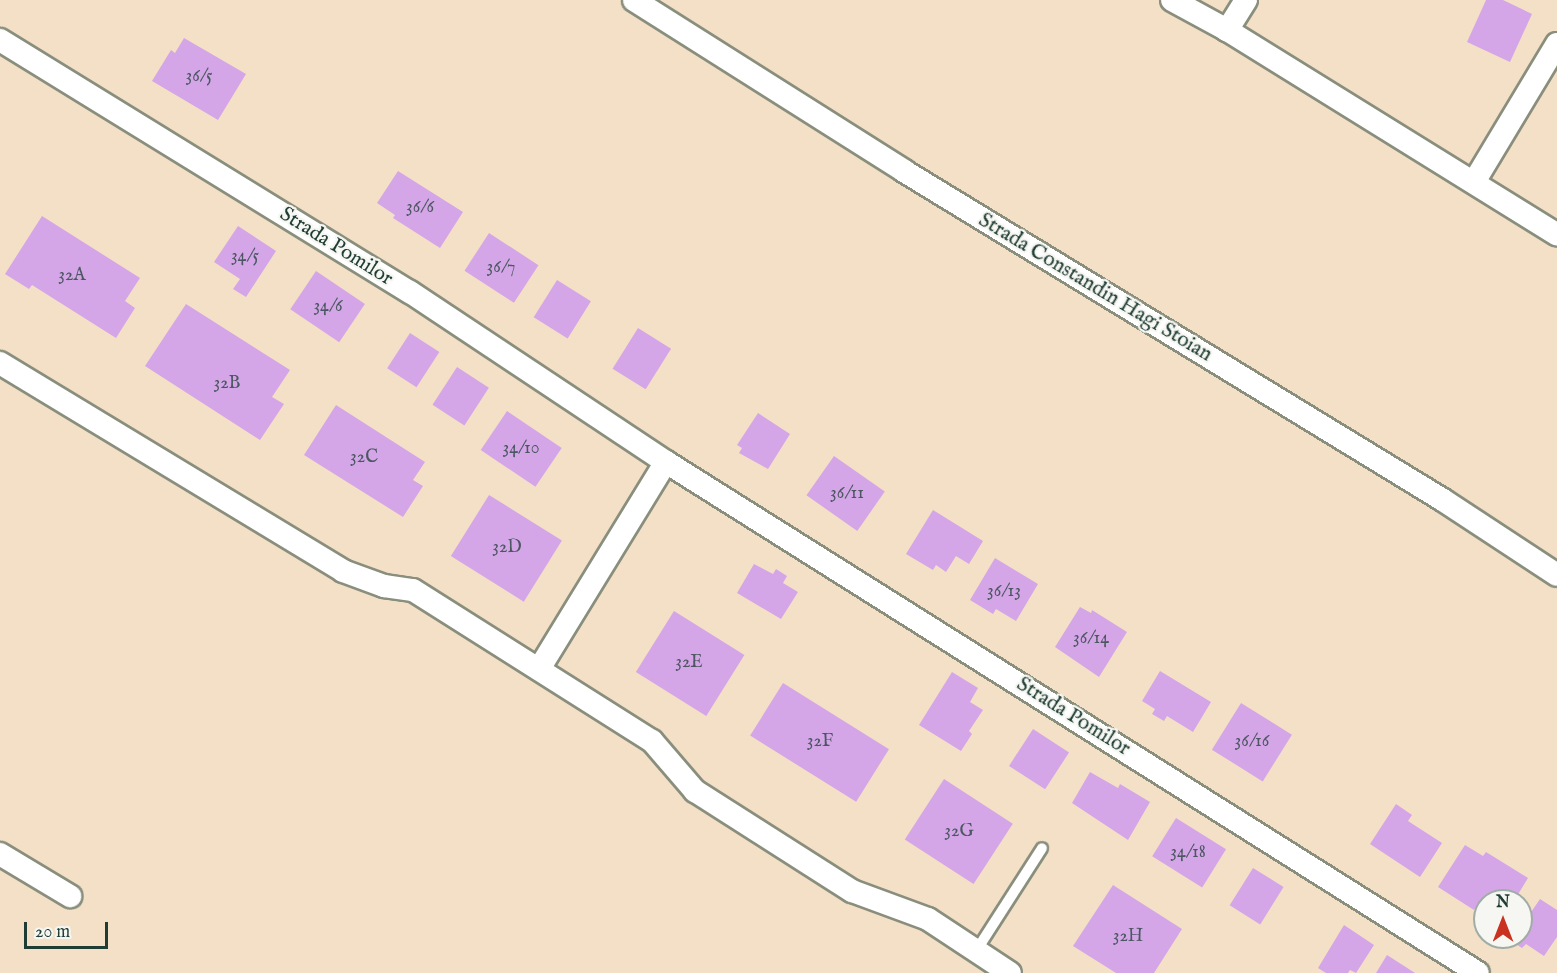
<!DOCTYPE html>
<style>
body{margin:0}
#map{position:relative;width:1557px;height:973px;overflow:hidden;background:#f3e0c6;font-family:"IM FELL English",serif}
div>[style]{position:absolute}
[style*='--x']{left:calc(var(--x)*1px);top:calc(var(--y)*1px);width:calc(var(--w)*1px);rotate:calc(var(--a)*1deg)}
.building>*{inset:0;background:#d4a6e8;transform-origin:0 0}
.roads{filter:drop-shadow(2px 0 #898e7d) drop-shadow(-2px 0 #898e7d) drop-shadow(0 2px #898e7d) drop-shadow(0 -2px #898e7d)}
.lane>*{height:10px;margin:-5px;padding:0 5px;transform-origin:5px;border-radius:5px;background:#fff}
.street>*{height:22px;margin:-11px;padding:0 11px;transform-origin:11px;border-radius:11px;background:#fff}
span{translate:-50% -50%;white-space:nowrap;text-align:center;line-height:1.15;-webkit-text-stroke:4.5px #f6f6f2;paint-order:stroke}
.number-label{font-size:18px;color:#4c5761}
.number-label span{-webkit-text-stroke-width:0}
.street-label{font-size:21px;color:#1f3d34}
.north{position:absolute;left:1473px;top:889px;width:60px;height:60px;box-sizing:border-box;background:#f6f6f2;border:2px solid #a0aca6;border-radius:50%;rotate:0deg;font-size:16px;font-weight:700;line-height:24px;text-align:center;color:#1f3d34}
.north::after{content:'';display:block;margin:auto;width:21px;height:27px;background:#c8321e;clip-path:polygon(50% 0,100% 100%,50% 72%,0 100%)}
.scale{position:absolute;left:24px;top:922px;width:84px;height:27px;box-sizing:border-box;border:3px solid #1f3d34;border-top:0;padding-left:8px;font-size:18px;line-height:21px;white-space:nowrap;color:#1f3d34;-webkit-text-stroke:4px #f6f6f2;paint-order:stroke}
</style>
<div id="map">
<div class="building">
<i style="clip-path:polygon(1486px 0,1503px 0,1532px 14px,1510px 62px,1467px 42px)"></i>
<i style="clip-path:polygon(184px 38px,246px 74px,218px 120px,152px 81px,171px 50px,175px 53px)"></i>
<i style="clip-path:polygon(398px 171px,463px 212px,440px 248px,393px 218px,395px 215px,377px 203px)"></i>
<i style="clip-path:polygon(42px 216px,140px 278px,125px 301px,135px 308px,116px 338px,32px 285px,29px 289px,5px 274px)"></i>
<i style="clip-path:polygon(238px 226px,276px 251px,246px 297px,233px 289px,240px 279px,214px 262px)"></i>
<i style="left:489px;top:233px;width:59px;height:45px;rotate:33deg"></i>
<i style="left:316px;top:271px;width:59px;height:46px;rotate:34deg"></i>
<i style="left:557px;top:280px;width:40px;height:44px;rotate:32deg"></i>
<i style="clip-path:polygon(186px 304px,290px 370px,272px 397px,284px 404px,260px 440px,145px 366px)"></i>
<i style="left:638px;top:328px;width:39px;height:48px;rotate:32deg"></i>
<i style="left:410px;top:333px;width:35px;height:42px;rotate:33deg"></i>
<i style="left:457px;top:367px;width:38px;height:45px;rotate:33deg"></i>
<i style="clip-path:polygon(336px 405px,425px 462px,413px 480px,423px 486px,403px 517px,304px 455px)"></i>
<i style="left:507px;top:411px;width:66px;height:47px;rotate:34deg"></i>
<i style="clip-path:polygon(758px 413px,790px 434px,768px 469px,739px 453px,742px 448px,737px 445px)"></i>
<i style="left:834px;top:456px;width:62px;height:48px;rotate:35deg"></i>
<i style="left:489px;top:495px;width:86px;height:72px;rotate:32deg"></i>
<i style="clip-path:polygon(933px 510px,983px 541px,969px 564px,956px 556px,946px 572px,936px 565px,933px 570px,906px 554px)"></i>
<i style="clip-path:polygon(995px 558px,1038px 584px,1016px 621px,996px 609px,993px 614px,970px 600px)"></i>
<i style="clip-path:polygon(754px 564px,773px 574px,776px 569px,787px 576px,783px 583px,798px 592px,781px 619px,737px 593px)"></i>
<i style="clip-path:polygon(1080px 607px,1091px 613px,1092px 610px,1127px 632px,1099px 677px,1055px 647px)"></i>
<i style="left:674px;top:611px;width:83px;height:72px;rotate:32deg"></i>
<i style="clip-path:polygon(1160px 671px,1211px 702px,1193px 732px,1167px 716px,1164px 721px,1152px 714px,1155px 709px,1142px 701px)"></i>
<i style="clip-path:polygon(952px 672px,978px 688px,970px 702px,983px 710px,969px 731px,972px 734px,961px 751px,919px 725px)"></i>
<i style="left:783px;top:683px;width:125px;height:62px;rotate:32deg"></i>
<i style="left:1241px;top:703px;width:60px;height:55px;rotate:32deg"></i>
<i style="left:1033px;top:729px;width:43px;height:44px;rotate:33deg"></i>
<i style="clip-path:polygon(1090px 772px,1118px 788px,1120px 784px,1150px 802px,1128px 840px,1072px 803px)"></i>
<i style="left:944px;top:779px;width:82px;height:72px;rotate:33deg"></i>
<i style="clip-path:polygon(1396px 804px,1412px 815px,1408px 821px,1442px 843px,1420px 877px,1370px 844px)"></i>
<i style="left:1176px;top:818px;width:59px;height:45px;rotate:32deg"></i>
<i style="clip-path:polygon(1465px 845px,1483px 856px,1486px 852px,1528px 878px,1514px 901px,1485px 901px,1485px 913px,1476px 907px,1474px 910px,1438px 887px)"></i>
<i style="left:1253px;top:868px;width:36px;height:44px;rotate:32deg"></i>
<i style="clip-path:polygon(1113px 885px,1182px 929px,1154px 973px,1116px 973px,1073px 946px)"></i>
<i style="clip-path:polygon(1540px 899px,1557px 910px,1557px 937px,1544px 956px,1526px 944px,1522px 948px,1511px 941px,1514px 937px,1521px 937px,1521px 927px)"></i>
<i style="clip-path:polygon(1344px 925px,1374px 945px,1356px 973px,1350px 970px,1348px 973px,1326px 973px,1318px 968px)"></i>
<i style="clip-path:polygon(1387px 955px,1415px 973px,1376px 973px)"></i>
</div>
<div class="roads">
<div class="lane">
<i style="--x:976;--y:951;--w:122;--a:-57.3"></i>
</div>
<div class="street">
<i style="--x:634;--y:0;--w:320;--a:32.3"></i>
<i style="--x:904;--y:171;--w:631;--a:31.4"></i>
<i style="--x:1443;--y:500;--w:136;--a:33.3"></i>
<i style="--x:1172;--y:0;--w:63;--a:28.6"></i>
<i style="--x:1246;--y:0;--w:36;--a:122"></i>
<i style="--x:1227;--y:30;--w:388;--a:31.8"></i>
<i style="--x:0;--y:40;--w:481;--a:31.6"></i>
<i style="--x:410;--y:292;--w:307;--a:33.6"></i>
<i style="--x:666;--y:462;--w:959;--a:32.18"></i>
<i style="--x:1474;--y:182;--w:161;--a:-59"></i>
<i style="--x:0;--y:363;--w:401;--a:31.2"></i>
<i style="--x:343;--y:571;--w:44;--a:20.1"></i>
<i style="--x:384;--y:586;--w:29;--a:8"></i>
<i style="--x:413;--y:590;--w:283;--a:32.3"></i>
<i style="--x:652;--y:741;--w:66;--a:49.3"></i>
<i style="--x:695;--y:791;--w:186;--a:32.5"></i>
<i style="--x:852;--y:891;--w:81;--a:20.2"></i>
<i style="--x:928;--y:919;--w:98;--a:33.4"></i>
<i style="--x:539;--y:669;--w:243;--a:-58.5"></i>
<i style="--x:0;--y:854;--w:82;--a:31"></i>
</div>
</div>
<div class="number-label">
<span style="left:199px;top:77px">36/5</span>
<span style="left:420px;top:208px">36/6</span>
<span style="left:245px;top:257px">34/5</span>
<span style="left:501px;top:268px">36/7</span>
<span style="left:72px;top:276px">32A</span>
<span style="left:328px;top:307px">34/6</span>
<span style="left:227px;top:384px">32B</span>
<span style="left:521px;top:449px">34/10</span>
<span style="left:364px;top:458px">32C</span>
<span style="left:847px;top:494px">36/11</span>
<span style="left:507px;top:548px">32D</span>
<span style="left:1004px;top:592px">36/13</span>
<span style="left:1091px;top:639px">36/14</span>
<span style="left:689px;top:663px">32E</span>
<span style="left:820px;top:742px">32F</span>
<span style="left:1252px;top:742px">36/16</span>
<span style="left:959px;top:832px">32G</span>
<span style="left:1188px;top:853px">34/18</span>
<span style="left:1128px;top:937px">32H</span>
</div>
<div class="street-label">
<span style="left:336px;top:247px;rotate:32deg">Strada Pomilor</span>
<span style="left:1095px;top:288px;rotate:31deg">Strada Constandin Hagi Stoian</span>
<span style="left:1073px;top:717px;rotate:32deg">Strada Pomilor</span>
</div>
<div class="north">N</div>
<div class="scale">20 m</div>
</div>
